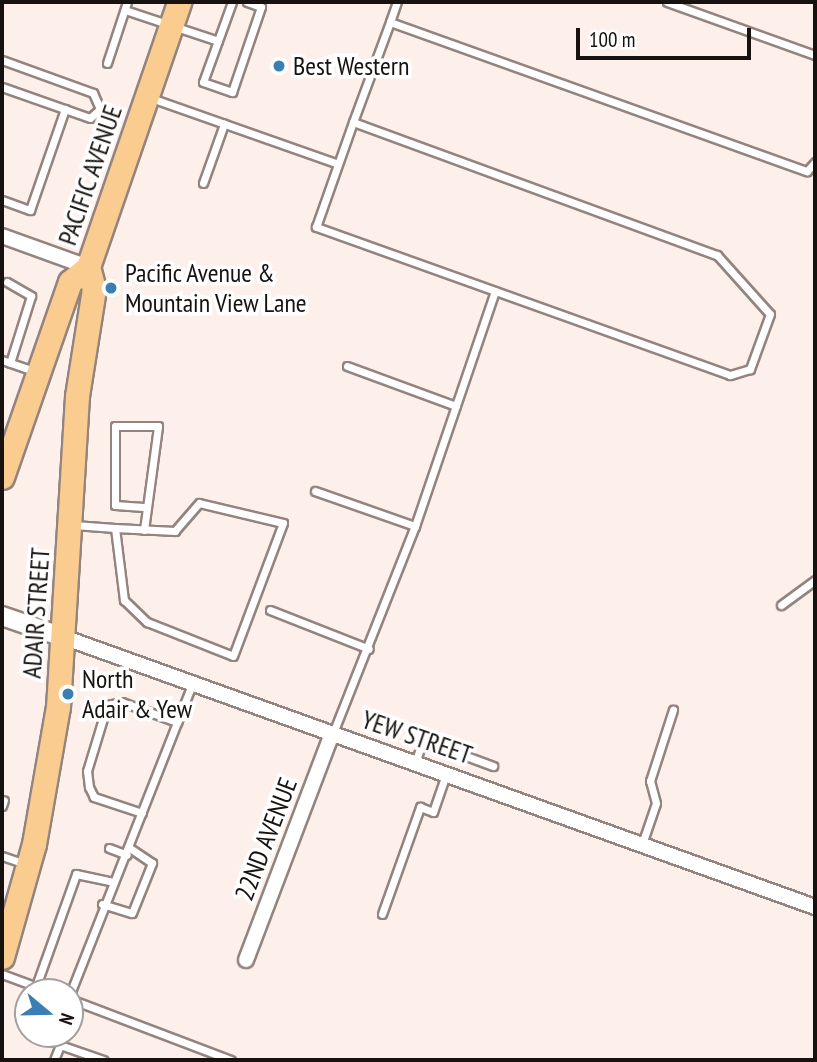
<!DOCTYPE html>
<style>
body{margin:0}
#map{position:relative;width:817px;height:1062px;overflow:hidden;background:#fdefea;font-family:"PT Sans Narrow",sans-serif}
div>[style]{position:absolute}
[style*='--x']{left:calc(var(--x)*1px);top:calc(var(--y)*1px);width:calc(var(--w)*1px);rotate:calc(var(--a)*1deg)}
.roads{filter:drop-shadow(2px 0 #93847f) drop-shadow(-2px 0 #93847f) drop-shadow(0 2px #93847f) drop-shadow(0 -2px #93847f)}
.service>*{height:7px;margin:-3.5px;padding:0 3.5px;transform-origin:3.5px;border-radius:3.5px;background:#fff}
.minor>*{height:14px;margin:-7px;padding:0 7px;transform-origin:7px;border-radius:7px;background:#fff}
.tertiary>*{height:18px;margin:-9px;padding:0 9px;transform-origin:9px;border-radius:9px;background:#fff}
.trunk>*{height:23px;margin:-11.5px;padding:0 11.5px;transform-origin:11.5px;border-radius:11.5px;background:#facc90}
.dots>*{width:19px;height:19px;translate:-50% -50%;box-sizing:border-box;border:4px solid #fff;border-radius:50%}
span{translate:-50% -50%;white-space:nowrap;text-align:center;line-height:1.15;-webkit-text-stroke:7px #fff;paint-order:stroke}
.poi-label{font-size:26px;color:#17110f}
.left{translate:0 -50%;text-align:left}
.street-label{font-size:26px;color:#17110f}
.frame{position:absolute;inset:0;border:4px solid #17110f;pointer-events:none}
.north{position:absolute;left:14px;top:978px;width:70px;height:70px;box-sizing:border-box;background:#fff;border:2px solid #a2a09f;border-radius:50%;rotate:109deg;font-size:19px;font-weight:700;line-height:28px;text-align:center;color:#17110f}
.north::after{content:'';display:block;margin:auto;width:24px;height:32px;background:#397fb4;clip-path:polygon(50% 0,100% 100%,50% 72%,0 100%)}
.scale{position:absolute;left:576px;top:28px;width:175px;height:32px;box-sizing:border-box;border:4px solid #17110f;border-top:0;padding-left:9px;font-size:21px;line-height:24px;white-space:nowrap;color:#17110f;-webkit-text-stroke:5px #fff;paint-order:stroke}
</style>
<div id="map">
<div class="roads">
<div class="service">
<i style="--x:232;--y:2;--w:85;--a:109.9"></i>
<i style="--x:203;--y:82;--w:31;--a:19"></i>
<i style="--x:232;--y:92;--w:90;--a:-71.2"></i>
<i style="--x:261;--y:7;--w:15;--a:-160"></i>
<i style="--x:667;--y:2;--w:157;--a:19.7"></i>
<i style="--x:125;--y:10;--w:98;--a:18.4"></i>
<i style="--x:390;--y:22;--w:443;--a:19.7"></i>
<i style="--x:807;--y:171;--w:12;--a:-48"></i>
<i style="--x:2;--y:60;--w:97;--a:19.9"></i>
<i style="--x:93;--y:93;--w:17;--a:66"></i>
<i style="--x:100;--y:109;--w:13;--a:138"></i>
<i style="--x:90;--y:118;--w:93;--a:-160.6"></i>
<i style="--x:107;--y:63;--w:64;--a:-71.8"></i>
<i style="--x:151;--y:98;--w:198;--a:19.4"></i>
<i style="--x:353;--y:122;--w:388;--a:20.1"></i>
<i style="--x:717;--y:255;--w:79;--a:48.1"></i>
<i style="--x:770;--y:314;--w:59;--a:110"></i>
<i style="--x:750;--y:369;--w:21;--a:163"></i>
<i style="--x:730;--y:375;--w:440;--a:-160.3"></i>
<i style="--x:316;--y:227;--w:111;--a:-70.6"></i>
<i style="--x:353;--y:122;--w:107;--a:-69.7"></i>
<i style="--x:390;--y:22;--w:21;--a:-71"></i>
<i style="--x:203;--y:183;--w:63;--a:-70.4"></i>
<i style="--x:2;--y:200;--w:30;--a:20"></i>
<i style="--x:30;--y:210;--w:107;--a:-70.9"></i>
<i style="--x:7;--y:282;--w:28;--a:30"></i>
<i style="--x:31;--y:296;--w:70;--a:107.4"></i>
<i style="--x:2;--y:360;--w:34;--a:19"></i>
<i style="--x:347;--y:366;--w:116;--a:20.2"></i>
<i style="--x:315;--y:491;--w:106;--a:19.3"></i>
<i style="--x:74;--y:525;--w:41;--a:4.2"></i>
<i style="--x:115;--y:528;--w:73;--a:82.9"></i>
<i style="--x:124;--y:600;--w:32;--a:44"></i>
<i style="--x:147;--y:622;--w:92;--a:21.6"></i>
<i style="--x:233;--y:656;--w:142;--a:-69.4"></i>
<i style="--x:283;--y:523;--w:86;--a:-166.6"></i>
<i style="--x:199;--y:503;--w:37;--a:131"></i>
<i style="--x:175;--y:531;--w:60;--a:-177.1"></i>
<i style="--x:144;--y:530;--w:105;--a:-82.3"></i>
<i style="--x:158;--y:426;--w:43;--a:180"></i>
<i style="--x:115;--y:426;--w:79;--a:90"></i>
<i style="--x:115;--y:505;--w:32;--a:4"></i>
<i style="--x:781;--y:605;--w:42;--a:-36.3"></i>
<i style="--x:270;--y:610;--w:106;--a:21.5"></i>
<i style="--x:333;--y:733;--w:223;--a:-68.4"></i>
<i style="--x:415;--y:526;--w:248;--a:-71.2"></i>
<i style="--x:415;--y:763;--w:24;--a:-71"></i>
<i style="--x:423;--y:740;--w:75;--a:20.4"></i>
<i style="--x:2;--y:806;--w:6;--a:-72"></i>
<i style="--x:142;--y:813;--w:51;--a:-161.6"></i>
<i style="--x:94;--y:797;--w:11;--a:-117"></i>
<i style="--x:89;--y:787;--w:16;--a:-97"></i>
<i style="--x:87;--y:771;--w:69;--a:-73.1"></i>
<i style="--x:107;--y:705;--w:15;--a:-11"></i>
<i style="--x:122;--y:702;--w:59;--a:20"></i>
<i style="--x:642;--y:844;--w:43;--a:-71.1"></i>
<i style="--x:656;--y:803;--w:23;--a:-105"></i>
<i style="--x:650;--y:781;--w:75;--a:-72.1"></i>
<i style="--x:109;--y:848;--w:19;--a:21"></i>
<i style="--x:2;--y:856;--w:24;--a:19"></i>
<i style="--x:102;--y:904;--w:31;--a:17"></i>
<i style="--x:132;--y:913;--w:54;--a:-68.2"></i>
<i style="--x:152;--y:863;--w:27;--a:-146"></i>
<i style="--x:382;--y:914;--w:114;--a:-70.4"></i>
<i style="--x:420;--y:807;--w:14;--a:21"></i>
<i style="--x:433;--y:812;--w:39;--a:-71"></i>
<i style="--x:2;--y:974;--w:52;--a:20.2"></i>
<i style="--x:36;--y:986;--w:119;--a:-70.3"></i>
<i style="--x:76;--y:874;--w:38;--a:12"></i>
<i style="--x:70;--y:994;--w:333;--a:-68.5"></i>
<i style="--x:70;--y:999;--w:172;--a:20.8"></i>
<i style="--x:54;--y:1060;--w:16;--a:-68"></i>
<i style="--x:60;--y:1045;--w:46;--a:19.2"></i>
</div>
<div class="minor">
<i style="--x:2;--y:236;--w:91;--a:19.8"></i>
<i style="--x:63;--y:637;--w:799;--a:19.75"></i>
<i style="--x:246;--y:960;--w:242;--a:-69.2"></i>
</div>
<div class="tertiary">
<i style="--x:2;--y:616;--w:65;--a:19"></i>
</div>
<div class="trunk">
<i style="--x:2;--y:477;--w:207;--a:-70.8"></i>
<i style="--x:70;--y:282;--w:23;--a:-40"></i>
<i style="--x:88;--y:267;--w:280;--a:-71"></i>
<i style="--x:2;--y:957;--w:117;--a:-74.2"></i>
<i style="--x:34;--y:844;--w:139;--a:-80.1"></i>
<i style="--x:58;--y:707;--w:312;--a:-86.5"></i>
<i style="--x:77;--y:396;--w:108;--a:-81"></i>
<i style="--x:94;--y:289;--w:23;--a:-105"></i>
</div>
</div>
<div class="dots">
<i style="left:279px;top:66px;background:#397fb4"></i>
<i style="left:111px;top:288px;background:#397fb4"></i>
<i style="left:68px;top:694px;background:#397fb4"></i>
</div>
<div class="poi-label">
<span class="left" style="left:293px;top:66px">Best Western</span>
<span class="left" style="left:125px;top:288px">Pacific Avenue &amp;<br>Mountain View Lane</span>
<span class="left" style="left:82px;top:694px">North<br>Adair &amp; Yew</span>
</div>
<div class="street-label">
<span style="left:90px;top:175px;rotate:-71deg">PACIFIC AVENUE</span>
<span style="left:36px;top:613px;rotate:-86deg">ADAIR STREET</span>
<span style="left:417px;top:737px;rotate:19deg">YEW STREET</span>
<span style="left:266px;top:839px;rotate:-69deg">22ND AVENUE</span>
</div>
<div class="frame"></div>
<div class="north">N</div>
<div class="scale">100 m</div>
</div>
